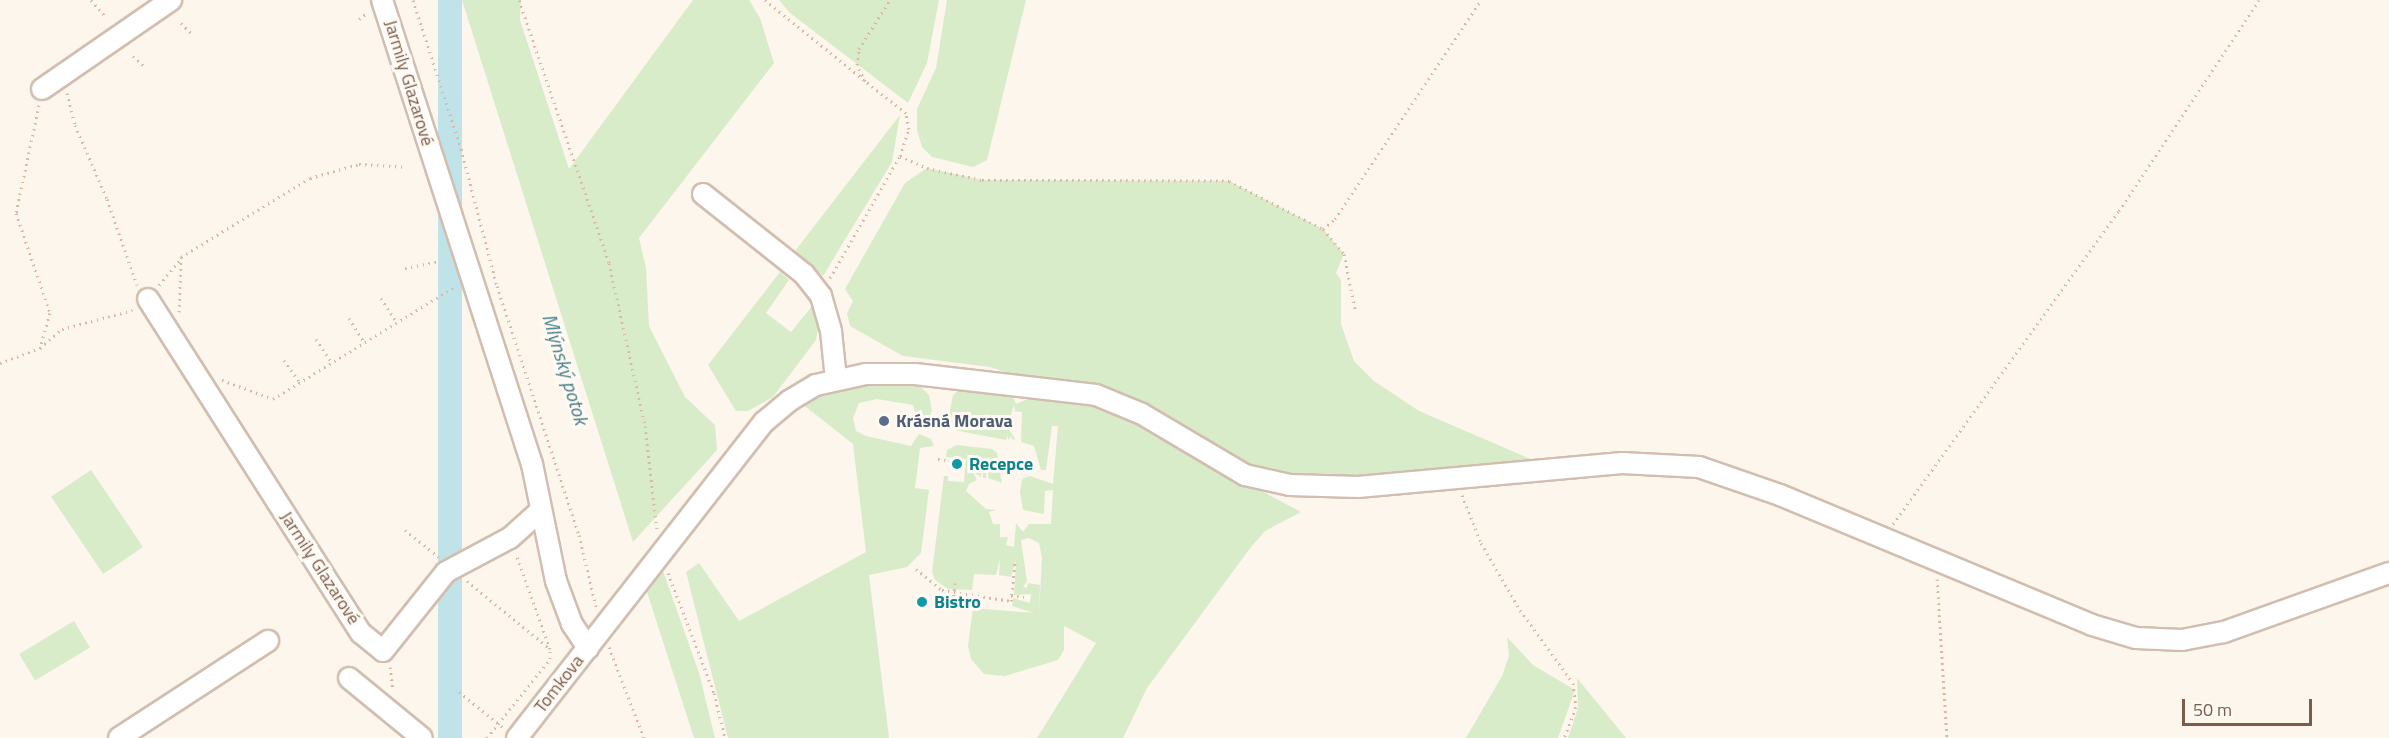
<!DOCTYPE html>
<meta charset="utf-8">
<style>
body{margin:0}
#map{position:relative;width:2389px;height:738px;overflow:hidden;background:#fdf6ec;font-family:"Titillium Web",sans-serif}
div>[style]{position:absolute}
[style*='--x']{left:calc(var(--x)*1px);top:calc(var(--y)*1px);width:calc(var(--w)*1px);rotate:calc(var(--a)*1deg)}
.green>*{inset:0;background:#d8ecc9;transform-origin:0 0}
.water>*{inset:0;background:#bfe3e8;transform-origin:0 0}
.path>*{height:3px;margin-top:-1.5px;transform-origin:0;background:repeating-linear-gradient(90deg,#d9b8a5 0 1.5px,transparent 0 6px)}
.roads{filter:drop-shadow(2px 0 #d1beb0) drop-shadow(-2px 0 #d1beb0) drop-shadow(0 2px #d1beb0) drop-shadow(0 -2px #d1beb0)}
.minor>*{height:20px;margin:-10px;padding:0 10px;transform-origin:10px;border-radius:10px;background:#fff}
.dots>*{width:16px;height:16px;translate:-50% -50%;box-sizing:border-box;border:3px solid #fffaf3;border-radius:50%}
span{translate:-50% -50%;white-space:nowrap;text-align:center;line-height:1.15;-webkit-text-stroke:6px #fffaf3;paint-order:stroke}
.street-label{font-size:18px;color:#7a5c4d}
.service-label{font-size:18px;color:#4e5e75;font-weight:700}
.left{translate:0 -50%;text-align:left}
.culture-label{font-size:18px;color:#0d838f;font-weight:700}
.water-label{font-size:20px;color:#437c86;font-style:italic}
.scale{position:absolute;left:2182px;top:699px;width:130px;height:27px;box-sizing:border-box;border:3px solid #7a5c4d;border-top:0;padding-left:8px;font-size:18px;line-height:21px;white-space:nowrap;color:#7a5c4d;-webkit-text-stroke:4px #fffaf3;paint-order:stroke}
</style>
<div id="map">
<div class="green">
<i style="clip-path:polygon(462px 0,521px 0,520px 20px,569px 169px,693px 0,749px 0,760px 18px,774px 63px,639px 238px,646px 268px,649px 326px,685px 397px,715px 425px,717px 450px,633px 542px)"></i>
<i style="clip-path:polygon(779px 0,939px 0,927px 63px,908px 103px,790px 13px)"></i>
<i style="clip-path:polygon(947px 0,1026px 0,987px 160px,973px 167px,932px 157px,922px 147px,917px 130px,917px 109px,936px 68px)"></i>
<i style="clip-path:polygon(900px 115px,892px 162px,823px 276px,795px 251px)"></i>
<i style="clip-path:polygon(927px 168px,982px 180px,1229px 181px,1323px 229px,1344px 254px,1336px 273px,1341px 280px,1341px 324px,1354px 361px,1374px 381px,1419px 411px,1535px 461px,1374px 478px,1312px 477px,1257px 469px,1159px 411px,1093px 383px,1017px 376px,990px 367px,903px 356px,850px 326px,847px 313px,853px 301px,845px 289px,905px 183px)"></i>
<i style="clip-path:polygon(780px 272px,789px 280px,766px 313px,791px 332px,813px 305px,819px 323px,816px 340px,773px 397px,748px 411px,736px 411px,708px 365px)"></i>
<i style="clip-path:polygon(869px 382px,918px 384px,929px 395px,932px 411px,927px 421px,918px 422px,913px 405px,877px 399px,859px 403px,853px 418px,856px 431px,866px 436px,911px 446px,919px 434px,931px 439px,934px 446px,920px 448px,915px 488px,929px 490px,921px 553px,907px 567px,869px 575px,889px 738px,728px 738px,686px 572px,699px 563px,739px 621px,866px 552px,853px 444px,801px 403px,828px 390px)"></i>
<i style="clip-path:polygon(evenodd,960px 389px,1011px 393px,1016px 404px,1035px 396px,1103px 406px,1301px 512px,1265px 531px,1251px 547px,1147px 688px,1123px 738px,1037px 738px,1096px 643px,1064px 626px,1064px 650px,1058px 660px,1005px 676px,984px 674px,971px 659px,968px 646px,973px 608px,1034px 613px,1012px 606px,1013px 598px,1030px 603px,1031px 594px,1014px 595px,1016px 561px,1011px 577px,999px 575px,1000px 559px,996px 575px,974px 574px,972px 590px,948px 589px,935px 580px,932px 572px,944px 476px,948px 476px,948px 481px,964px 482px,966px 459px,946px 457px,947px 450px,957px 445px,992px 449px,997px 453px,1002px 483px,988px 478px,989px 455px,986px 478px,983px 478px,982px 455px,981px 477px,973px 472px,977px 480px,969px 484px,966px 491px,986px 509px,996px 510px,989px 512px,993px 524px,1000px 524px,1000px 537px,1008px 537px,1006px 545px,1014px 547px,1016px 523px,1023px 532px,1029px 524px,1051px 524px,1053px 490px,1045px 491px,1044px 514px,1023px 510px,1020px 492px,1022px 479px,1030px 476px,1053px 484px,1058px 426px,1052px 426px,1046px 470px,1041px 470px,1034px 446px,1021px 442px,1022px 412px,1015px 411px,1014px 405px,1007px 427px,1015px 438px,1014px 441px,1011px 437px,1008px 440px,1008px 435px,1006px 440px,954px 430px,949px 415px,953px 395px,960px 389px,1029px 538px,1039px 543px,1042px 558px,1039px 614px,1040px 585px,1028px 583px,1027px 588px,1023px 587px,1027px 581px,1021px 540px,1029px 538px)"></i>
<i style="left:91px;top:470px;width:93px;height:48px;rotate:56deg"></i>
<i style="clip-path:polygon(663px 571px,699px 673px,715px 738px,694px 738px,647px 592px)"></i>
<i style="left:74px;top:621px;width:31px;height:64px;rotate:59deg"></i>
<i style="clip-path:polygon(1507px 637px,1533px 665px,1575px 690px,1558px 738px,1466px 738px,1502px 676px,1509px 656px)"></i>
<i style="clip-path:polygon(1577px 678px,1626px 738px,1568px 738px,1578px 708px)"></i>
</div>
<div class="water">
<i style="left:438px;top:0;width:24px;height:773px"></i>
</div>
<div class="path">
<i style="--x:91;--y:0;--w:20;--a:49"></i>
<i style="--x:413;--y:0;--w:157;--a:72.1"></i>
<i style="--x:461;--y:149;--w:142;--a:75.3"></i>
<i style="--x:497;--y:286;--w:262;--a:71.8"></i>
<i style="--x:579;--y:535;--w:74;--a:76.7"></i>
<i style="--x:519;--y:0;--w:278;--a:71.1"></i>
<i style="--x:609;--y:263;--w:167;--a:77.5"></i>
<i style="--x:645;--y:426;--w:104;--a:83.4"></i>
<i style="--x:765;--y:0;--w:127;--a:38.9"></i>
<i style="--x:359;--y:19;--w:10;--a:-37"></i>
<i style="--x:181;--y:23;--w:16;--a:45"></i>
<i style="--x:133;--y:56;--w:15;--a:42"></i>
<i style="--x:67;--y:93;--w:33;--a:76"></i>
<i style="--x:75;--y:125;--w:81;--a:66.6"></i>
<i style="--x:107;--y:199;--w:91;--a:70.8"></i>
<i style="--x:39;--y:105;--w:110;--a:102"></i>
<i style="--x:16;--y:213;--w:106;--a:71.2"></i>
<i style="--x:50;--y:313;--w:36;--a:106"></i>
<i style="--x:40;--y:348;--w:29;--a:-41"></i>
<i style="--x:62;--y:329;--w:73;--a:-15"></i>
<i style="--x:900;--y:156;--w:30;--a:24"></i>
<i style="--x:927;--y:168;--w:56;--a:12.3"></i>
<i style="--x:982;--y:180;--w:247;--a:0.2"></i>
<i style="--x:1229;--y:181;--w:106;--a:27.1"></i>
<i style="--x:1323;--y:229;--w:33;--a:50"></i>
<i style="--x:1344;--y:254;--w:56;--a:78.7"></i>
<i style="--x:1323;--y:229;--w:16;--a:-40"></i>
<i style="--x:1335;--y:219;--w:263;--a:-56.3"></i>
<i style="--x:405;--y:268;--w:36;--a:-11"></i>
<i style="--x:830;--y:278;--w:141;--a:-60.2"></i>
<i style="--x:900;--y:156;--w:28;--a:-72"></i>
<i style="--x:909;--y:129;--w:16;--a:-101"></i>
<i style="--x:906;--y:113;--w:52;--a:-142"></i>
<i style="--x:865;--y:81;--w:18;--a:-117"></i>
<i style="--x:857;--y:65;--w:16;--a:-83"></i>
<i style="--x:859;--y:49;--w:58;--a:-57.7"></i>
<i style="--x:159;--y:285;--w:33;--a:-50"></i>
<i style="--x:381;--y:298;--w:30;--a:57"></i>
<i style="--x:179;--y:312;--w:55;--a:-87.9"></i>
<i style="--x:181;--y:257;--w:151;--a:-31.5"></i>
<i style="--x:310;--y:178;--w:51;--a:-15.9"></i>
<i style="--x:359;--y:164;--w:47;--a:3.7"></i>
<i style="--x:349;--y:318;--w:28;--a:58"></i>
<i style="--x:316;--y:339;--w:29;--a:56"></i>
<i style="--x:284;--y:360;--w:28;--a:55"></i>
<i style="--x:0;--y:363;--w:43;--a:-20.6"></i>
<i style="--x:222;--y:380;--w:54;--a:20.4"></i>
<i style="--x:273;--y:399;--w:215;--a:-31.7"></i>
<i style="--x:938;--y:459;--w:12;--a:9"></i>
<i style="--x:1462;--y:495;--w:52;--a:68.4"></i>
<i style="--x:1481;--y:543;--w:78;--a:59.8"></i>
<i style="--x:1520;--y:610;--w:90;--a:54"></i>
<i style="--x:1573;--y:683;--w:24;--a:83"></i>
<i style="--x:1576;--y:707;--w:33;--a:111"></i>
<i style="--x:1893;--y:524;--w:386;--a:-54.2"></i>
<i style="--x:2119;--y:211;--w:253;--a:-56.4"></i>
<i style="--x:405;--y:530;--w:43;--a:38.5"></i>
<i style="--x:916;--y:569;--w:33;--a:39"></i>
<i style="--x:942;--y:590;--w:70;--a:9.1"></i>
<i style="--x:1011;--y:601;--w:39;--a:-84"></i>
<i style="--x:668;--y:573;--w:129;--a:69"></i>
<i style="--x:714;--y:693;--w:46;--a:76.3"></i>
<i style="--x:1937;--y:579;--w:159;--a:86.4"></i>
<i style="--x:467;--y:581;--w:107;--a:39.3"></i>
<i style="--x:1011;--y:596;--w:13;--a:4"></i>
<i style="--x:952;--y:608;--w:25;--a:-83"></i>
<i style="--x:609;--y:647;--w:97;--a:69"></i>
<i style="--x:390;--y:667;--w:23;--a:83"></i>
<i style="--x:459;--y:692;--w:58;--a:38.7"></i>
<i style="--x:487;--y:738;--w:101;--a:-51.4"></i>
<i style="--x:550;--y:659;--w:10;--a:-90"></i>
<i style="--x:550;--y:649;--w:101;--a:-109.7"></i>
</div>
<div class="roads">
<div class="minor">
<i style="--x:382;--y:0;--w:488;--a:72.1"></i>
<i style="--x:532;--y:464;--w:119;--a:78.4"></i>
<i style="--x:556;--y:581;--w:46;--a:69.6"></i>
<i style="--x:572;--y:624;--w:29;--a:56"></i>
<i style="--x:42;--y:89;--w:157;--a:-34.6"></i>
<i style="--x:703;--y:194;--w:129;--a:38.4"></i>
<i style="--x:804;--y:274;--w:28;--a:52"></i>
<i style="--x:821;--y:296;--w:36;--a:74"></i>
<i style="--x:831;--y:331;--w:48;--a:84.1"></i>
<i style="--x:148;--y:299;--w:396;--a:57.5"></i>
<i style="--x:361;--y:633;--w:28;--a:39"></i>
<i style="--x:383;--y:651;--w:101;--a:-51.4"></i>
<i style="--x:446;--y:572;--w:72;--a:-28"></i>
<i style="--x:510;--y:538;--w:40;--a:-42"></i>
<i style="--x:349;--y:678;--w:94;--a:39.4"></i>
<i style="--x:119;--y:738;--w:178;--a:-33.1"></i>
<i style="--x:517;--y:738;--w:401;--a:-52"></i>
<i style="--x:764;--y:422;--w:33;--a:-40"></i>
<i style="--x:789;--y:401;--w:31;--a:-31"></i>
<i style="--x:816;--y:385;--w:51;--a:-12.4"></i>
<i style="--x:866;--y:374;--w:49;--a:0"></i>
<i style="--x:915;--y:374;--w:182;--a:6.6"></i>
<i style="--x:1096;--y:395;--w:50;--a:22.4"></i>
<i style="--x:1142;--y:414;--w:120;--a:30.6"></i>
<i style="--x:1245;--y:475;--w:46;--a:12.5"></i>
<i style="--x:1290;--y:485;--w:68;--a:1.7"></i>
<i style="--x:1358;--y:487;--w:265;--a:-5.2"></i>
<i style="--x:1622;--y:463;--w:77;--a:3"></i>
<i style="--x:1699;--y:467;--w:86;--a:19.1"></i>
<i style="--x:1780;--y:495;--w:338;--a:22.6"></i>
<i style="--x:2092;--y:625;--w:46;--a:16.5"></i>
<i style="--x:2136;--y:638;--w:46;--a:2.5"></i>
<i style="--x:2182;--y:640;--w:43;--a:-10.8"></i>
<i style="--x:2224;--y:632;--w:175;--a:-19.7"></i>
</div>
</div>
<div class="dots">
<i style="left:884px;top:421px;background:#5c6f8a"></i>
<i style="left:957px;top:464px;background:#0f9aa8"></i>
<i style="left:922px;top:602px;background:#0f9aa8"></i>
</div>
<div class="street-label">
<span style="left:409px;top:83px;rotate:73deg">Jarmily Glazarové</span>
<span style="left:320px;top:568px;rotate:57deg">Jarmily Glazarové</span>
<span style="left:559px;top:684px;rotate:-52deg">Tomkova</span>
</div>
<div class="service-label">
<span class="left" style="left:896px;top:421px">Krásná Morava</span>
</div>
<div class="culture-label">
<span class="left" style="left:969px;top:464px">Recepce</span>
<span class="left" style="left:934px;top:602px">Bistro</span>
</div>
<div class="water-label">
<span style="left:566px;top:369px;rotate:73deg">Mlýnský potok</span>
</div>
<div class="scale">50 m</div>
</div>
